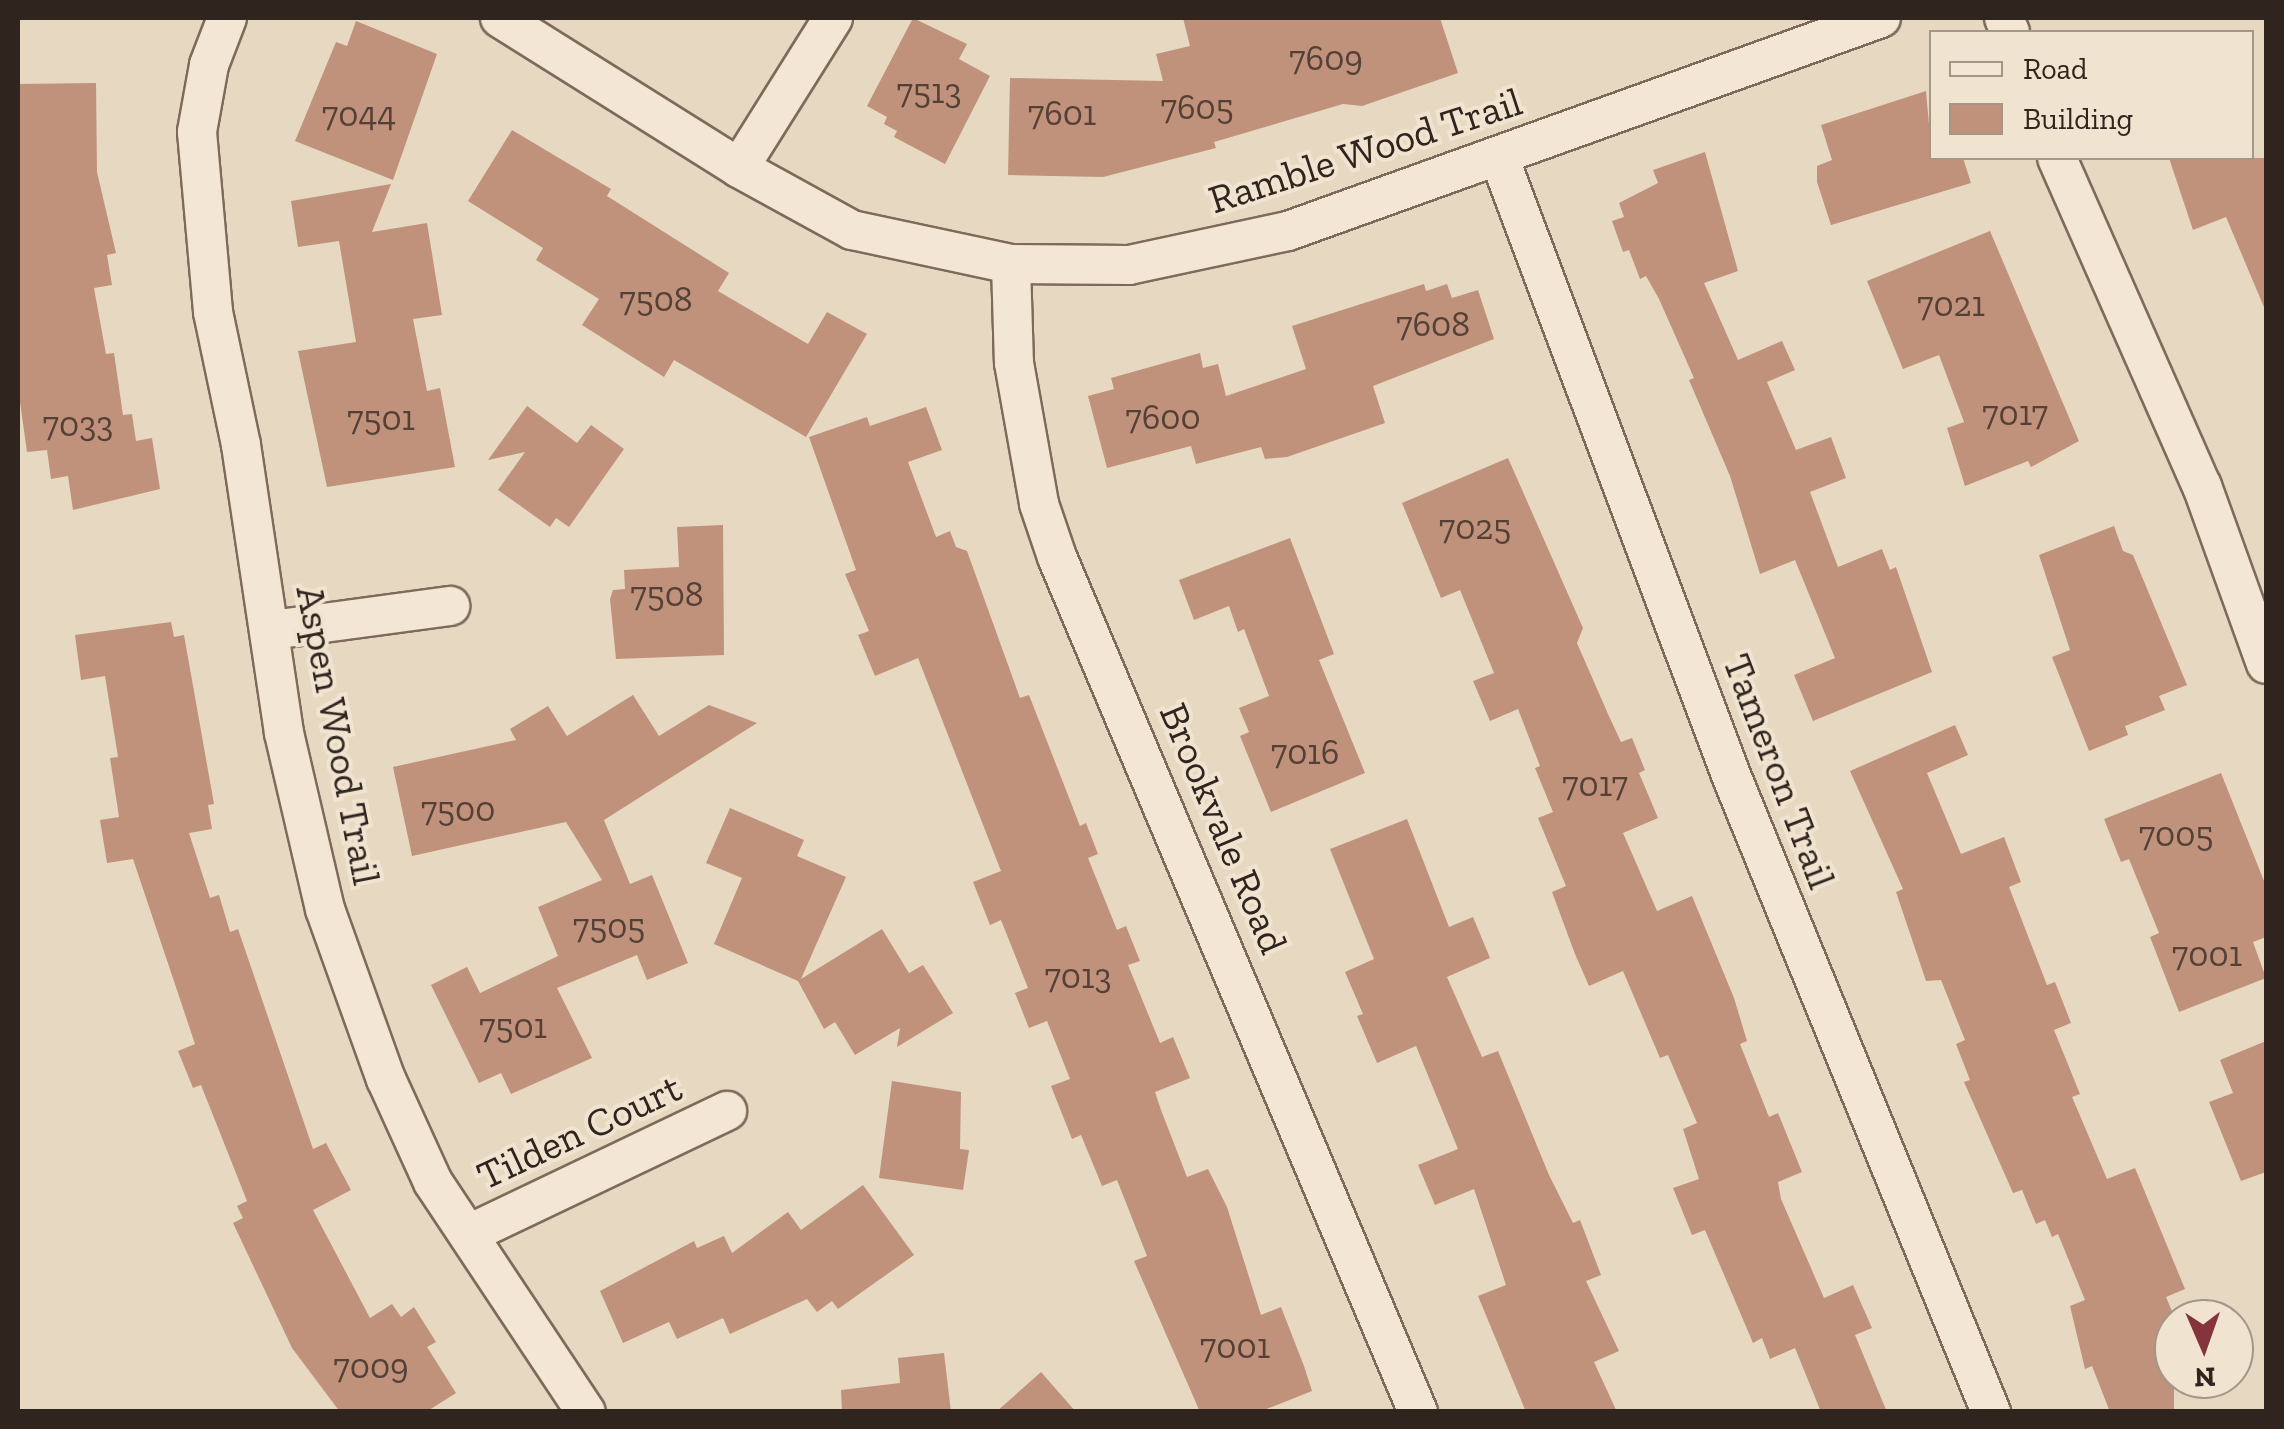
<!DOCTYPE html>
<style>
body{margin:0}
#map{position:relative;width:2284px;height:1429px;overflow:hidden;background:#e7d8c2;font-family:"Zilla Slab",serif}
div>[style]{position:absolute}
[style*='--x']{left:calc(var(--x)*1px);top:calc(var(--y)*1px);width:calc(var(--w)*1px);rotate:calc(var(--a)*1deg)}
.building>*{inset:0;background:#c0927c}
.roads{filter:drop-shadow(2px 0 #7e6a5b) drop-shadow(-2px 0 #7e6a5b) drop-shadow(0 2px #7e6a5b) drop-shadow(0 -2px #7e6a5b)}
.street>*{height:38px;margin:-19px;padding:0 19px;transform-origin:19px;border-radius:19px;background:#f3e6d4}
span{translate:-50% -50%;white-space:nowrap;text-align:center;line-height:1.15;-webkit-text-stroke:8px #f0e3d0;paint-order:stroke}
.number-label{font-size:35px;color:#544036}
.number-label span{-webkit-text-stroke-width:0}
.street-label{font-size:40px;color:#30251e}
.frame{position:absolute;inset:0;border:20px solid #30251e;pointer-events:none}
.legend{position:absolute;left:1929px;top:30px;width:325px;height:130px;box-sizing:border-box;background:#f0e3d0;border:2px solid #a39789;margin:0;padding:12px 18px;list-style:none;font-size:30px;color:#30251e}
.legend li{display:flex;align-items:center;gap:20px;height:50px}
.legend b{width:50px;border:2px solid #a39789}
.north{position:absolute;left:2154px;top:1299px;width:100px;height:100px;box-sizing:border-box;background:#f0e3d0;border:2px solid #a39789;border-radius:50%;rotate:178deg;font-size:28px;font-weight:700;line-height:40px;text-align:center;color:#30251e}
.north::after{content:'';display:block;margin:auto;width:35px;height:45px;background:#85343d;clip-path:polygon(50% 0,100% 100%,50% 72%,0 100%)}
</style>
<div id="map">
<div class="building">
<i style="clip-path:polygon(913px 18px,967px 44px,959px 59px,990px 76px,945px 164px,894px 137px,897px 131px,884px 124px,887px 117px,867px 106px)"></i>
<i style="clip-path:polygon(1183px 18px,1440px 18px,1458px 73px,1362px 106px,1343px 104px,1214px 142px,1216px 148px,1103px 177px,1008px 175px,1010px 78px,1163px 81px,1156px 54px,1190px 46px)"></i>
<i style="clip-path:polygon(356px 21px,437px 54px,393px 180px,295px 141px,336px 42px,347px 46px)"></i>
<i style="clip-path:polygon(96px 83px,97px 172px,116px 253px,107px 255px,112px 285px,94px 288px,106px 354px,114px 353px,123px 415px,132px 414px,136px 441px,152px 438px,160px 489px,73px 510px,68px 476px,51px 479px,47px 450px,27px 452px,18px 388px,18px 84px)"></i>
<i style="clip-path:polygon(1926px 91px,1932px 158px,1963px 158px,1971px 183px,1831px 225px,1817px 182px,1817px 166px,1832px 160px,1821px 125px)"></i>
<i style="clip-path:polygon(512px 130px,611px 189px,607px 196px,729px 273px,718px 291px,808px 344px,827px 312px,867px 334px,806px 437px,674px 360px,664px 377px,582px 325px,599px 299px,536px 260px,543px 248px,468px 201px)"></i>
<i style="clip-path:polygon(1705px 152px,1738px 271px,1704px 283px,1738px 360px,1782px 341px,1795px 370px,1767px 382px,1796px 450px,1831px 437px,1846px 478px,1810px 492px,1838px 567px,1882px 549px,1890px 570px,1896px 567px,1932px 672px,1813px 721px,1794px 675px,1835px 658px,1795px 560px,1760px 574px,1730px 476px,1689px 380px,1694px 378px,1659px 299px,1646px 276px,1640px 279px,1629px 250px,1623px 252px,1612px 221px,1624px 217px,1619px 203px,1658px 183px,1653px 170px)"></i>
<i style="clip-path:polygon(2169px 158px,2266px 158px,2266px 312px,2226px 217px,2193px 230px)"></i>
<i style="clip-path:polygon(391px 184px,372px 232px,427px 223px,442px 315px,413px 319px,427px 391px,440px 388px,455px 467px,327px 487px,298px 351px,356px 342px,339px 241px,298px 247px,291px 201px)"></i>
<i style="clip-path:polygon(1990px 231px,2079px 441px,2031px 467px,2028px 461px,1965px 486px,1947px 428px,1964px 422px,1939px 355px,1903px 369px,1867px 281px)"></i>
<i style="clip-path:polygon(1424px 284px,1426px 291px,1447px 284px,1452px 298px,1478px 290px,1494px 339px,1373px 386px,1385px 423px,1287px 457px,1265px 459px,1261px 447px,1196px 464px,1191px 446px,1107px 468px,1088px 396px,1114px 389px,1111px 378px,1200px 353px,1203px 368px,1218px 364px,1226px 396px,1306px 369px,1292px 326px)"></i>
<i style="clip-path:polygon(527px 406px,577px 443px,591px 425px,624px 449px,569px 527px,556px 518px,550px 527px,498px 490px,525px 452px,488px 460px)"></i>
<i style="clip-path:polygon(926px 407px,942px 450px,908px 462px,936px 537px,950px 531px,956px 547px,967px 551px,1020px 698px,1029px 695px,1080px 826px,1086px 823px,1098px 854px,1088px 858px,1117px 930px,1126px 926px,1140px 961px,1128px 965px,1160px 1043px,1173px 1037px,1190px 1078px,1155px 1092px,1161px 1110px,1187px 1177px,1208px 1169px,1227px 1207px,1261px 1315px,1281px 1307px,1304px 1366px,1312px 1391px,1259px 1412px,1200px 1412px,1134px 1261px,1147px 1256px,1117px 1180px,1102px 1186px,1081px 1135px,1072px 1139px,1051px 1086px,1070px 1079px,1047px 1021px,1029px 1028px,1015px 993px,1028px 988px,1001px 920px,990px 925px,973px 882px,1001px 871px,918px 658px,875px 676px,858px 635px,869px 631px,845px 574px,856px 570px,809px 437px,867px 417px,870px 426px)"></i>
<i style="clip-path:polygon(1508px 458px,1583px 628px,1577px 643px,1608px 714px,1621px 742px,1632px 738px,1645px 770px,1639px 773px,1658px 818px,1623px 833px,1657px 911px,1692px 896px,1734px 998px,1747px 1041px,1740px 1044px,1769px 1117px,1778px 1113px,1802px 1172px,1778px 1182px,1781px 1199px,1824px 1298px,1853px 1285px,1872px 1328px,1855px 1335px,1887px 1412px,1821px 1412px,1795px 1348px,1770px 1359px,1762px 1338px,1753px 1343px,1705px 1230px,1692px 1235px,1673px 1188px,1699px 1179px,1683px 1129px,1697px 1123px,1668px 1055px,1660px 1058px,1623px 971px,1589px 986px,1575px 954px,1552px 892px,1566px 886px,1538px 818px,1553px 812px,1535px 768px,1540px 766px,1518px 709px,1490px 721px,1473px 681px,1494px 673px,1460px 590px,1441px 598px,1402px 503px)"></i>
<i style="clip-path:polygon(723px 525px,724px 655px,616px 659px,610px 599px,613px 590px,625px 589px,624px 570px,679px 567px,677px 527px)"></i>
<i style="clip-path:polygon(2114px 526px,2123px 551px,2133px 555px,2187px 685px,2159px 696px,2165px 710px,2125px 726px,2128px 735px,2089px 751px,2052px 657px,2070px 650px,2039px 555px)"></i>
<i style="clip-path:polygon(1290px 538px,1334px 654px,1319px 660px,1365px 773px,1271px 812px,1240px 736px,1249px 732px,1239px 708px,1269px 696px,1244px 629px,1238px 632px,1229px 606px,1194px 620px,1179px 580px)"></i>
<i style="clip-path:polygon(171px 622px,174px 637px,184px 635px,214px 804px,208px 805px,212px 829px,189px 833px,210px 898px,219px 895px,230px 932px,238px 929px,313px 1149px,326px 1143px,351px 1190px,313px 1210px,370px 1318px,392px 1304px,401px 1317px,414px 1307px,436px 1342px,427px 1347px,456px 1393px,426px 1412px,340px 1412px,292px 1348px,233px 1223px,243px 1218px,237px 1206px,247px 1201px,201px 1085px,193px 1088px,178px 1051px,195px 1044px,133px 859px,107px 863px,100px 820px,119px 817px,110px 758px,118px 757px,105px 676px,81px 680px,75px 635px)"></i>
<i style="clip-path:polygon(633px 695px,659px 736px,709px 705px,757px 723px,604px 820px,630px 884px,652px 875px,688px 963px,647px 980px,637px 955px,557px 988px,592px 1058px,511px 1094px,501px 1073px,479px 1083px,431px 985px,467px 967px,480px 993px,558px 956px,538px 907px,602px 880px,566px 822px,412px 856px,393px 767px,516px 740px,510px 729px,548px 706px,567px 736px)"></i>
<i style="clip-path:polygon(1955px 725px,1968px 755px,1927px 773px,1961px 854px,2004px 837px,2021px 882px,2009px 887px,2047px 985px,2055px 982px,2071px 1023px,2054px 1030px,2080px 1094px,2072px 1097px,2107px 1179px,2135px 1168px,2185px 1289px,2166px 1297px,2174px 1316px,2174px 1412px,2110px 1412px,2092px 1366px,2085px 1369px,2070px 1306px,2085px 1300px,2058px 1234px,2052px 1237px,2045px 1220px,2036px 1224px,2022px 1190px,2013px 1193px,1964px 1082px,1970px 1080px,1956px 1044px,1965px 1040px,1941px 980px,1926px 981px,1896px 892px,1903px 889px,1850px 771px)"></i>
<i style="clip-path:polygon(2221px 773px,2266px 886px,2266px 937px,2253px 942px,2266px 978px,2179px 1012px,2150px 937px,2159px 933px,2129px 859px,2121px 862px,2104px 819px)"></i>
<i style="clip-path:polygon(730px 808px,804px 840px,797px 856px,846px 877px,801px 979px,882px 929px,909px 973px,923px 965px,953px 1013px,897px 1047px,900px 1028px,855px 1055px,835px 1022px,824px 1029px,798px 981px,714px 944px,742px 878px,706px 863px)"></i>
<i style="clip-path:polygon(1407px 819px,1449px 927px,1473px 917px,1490px 958px,1447px 977px,1482px 1057px,1498px 1051px,1549px 1175px,1573px 1223px,1580px 1220px,1601px 1275px,1586px 1281px,1619px 1351px,1594px 1362px,1617px 1412px,1526px 1412px,1478px 1296px,1506px 1285px,1474px 1189px,1435px 1205px,1418px 1165px,1458px 1149px,1416px 1046px,1377px 1063px,1357px 1016px,1363px 1014px,1345px 972px,1374px 959px,1330px 849px)"></i>
<i style="clip-path:polygon(2266px 1041px,2266px 1172px,2241px 1181px,2209px 1102px,2233px 1093px,2220px 1060px)"></i>
<i style="clip-path:polygon(892px 1081px,961px 1092px,960px 1149px,969px 1150px,963px 1190px,879px 1178px)"></i>
<i style="clip-path:polygon(863px 1185px,914px 1255px,838px 1309px,832px 1301px,817px 1312px,807px 1299px,730px 1334px,723px 1318px,677px 1339px,669px 1322px,623px 1343px,600px 1291px,694px 1241px,697px 1248px,724px 1236px,732px 1253px,788px 1212px,801px 1230px)"></i>
<i style="clip-path:polygon(944px 1353px,951px 1412px,842px 1412px,841px 1390px,900px 1383px,898px 1358px)"></i>
<i style="clip-path:polygon(1041px 1372px,1076px 1412px,996px 1412px)"></i>
</div>
<div class="roads">
<div class="street">
<i style="--x:227;--y:18;--w:50;--a:111"></i>
<i style="--x:209;--y:65;--w:68;--a:100.2"></i>
<i style="--x:197;--y:132;--w:181;--a:84.9"></i>
<i style="--x:213;--y:312;--w:136;--a:78.1"></i>
<i style="--x:241;--y:445;--w:291;--a:81.5"></i>
<i style="--x:284;--y:733;--w:181;--a:76.9"></i>
<i style="--x:325;--y:909;--w:181;--a:70.3"></i>
<i style="--x:386;--y:1079;--w:113;--a:65.5"></i>
<i style="--x:433;--y:1182;--w:276;--a:56.4"></i>
<i style="--x:500;--y:18;--w:282;--a:32.1"></i>
<i style="--x:739;--y:168;--w:129;--a:28.8"></i>
<i style="--x:852;--y:230;--w:163;--a:12.1"></i>
<i style="--x:1011;--y:264;--w:118;--a:0.5"></i>
<i style="--x:1129;--y:265;--w:163;--a:-12.1"></i>
<i style="--x:1288;--y:231;--w:630;--a:-19.76"></i>
<i style="--x:2004;--y:18;--w:15;--a:67"></i>
<i style="--x:1499;--y:157;--w:660;--a:69.42"></i>
<i style="--x:1731;--y:775;--w:688;--a:67.8"></i>
<i style="--x:2057;--y:158;--w:359;--a:66.2"></i>
<i style="--x:2202;--y:486;--w:189;--a:70.2"></i>
<i style="--x:739;--y:168;--w:177;--a:-57.9"></i>
<i style="--x:1011;--y:264;--w:99;--a:88.3"></i>
<i style="--x:1014;--y:363;--w:143;--a:79.9"></i>
<i style="--x:1039;--y:504;--w:56;--a:71.2"></i>
<i style="--x:1057;--y:557;--w:928;--a:67.11"></i>
<i style="--x:272;--y:630;--w:180;--a:-7.7"></i>
<i style="--x:469;--y:1234;--w:286;--a:-25.5"></i>
</div>
</div>
<div class="number-label">
<span style="left:1326px;top:58px">7609</span>
<span style="left:929px;top:91px">7513</span>
<span style="left:1197px;top:107px">7605</span>
<span style="left:1062px;top:113px">7601</span>
<span style="left:359px;top:114px">7044</span>
<span style="left:656px;top:299px">7508</span>
<span style="left:1951px;top:304px">7021</span>
<span style="left:1433px;top:324px">7608</span>
<span style="left:2015px;top:413px">7017</span>
<span style="left:1163px;top:417px">7600</span>
<span style="left:381px;top:418px">7501</span>
<span style="left:78px;top:424px">7033</span>
<span style="left:1475px;top:527px">7025</span>
<span style="left:667px;top:594px">7508</span>
<span style="left:1305px;top:752px">7016</span>
<span style="left:1595px;top:784px">7017</span>
<span style="left:458px;top:809px">7500</span>
<span style="left:2176px;top:834px">7005</span>
<span style="left:609px;top:926px">7505</span>
<span style="left:2207px;top:954px">7001</span>
<span style="left:1078px;top:976px">7013</span>
<span style="left:513px;top:1026px">7501</span>
<span style="left:1235px;top:1346px">7001</span>
<span style="left:371px;top:1366px">7009</span>
</div>
<div class="street-label">
<span style="left:1365px;top:150px;rotate:-18deg">Ramble Wood Trail</span>
<span style="left:339px;top:735px;rotate:79deg">Aspen Wood Trail</span>
<span style="left:1780px;top:771px;rotate:69deg">Tameron Trail</span>
<span style="left:1224px;top:828px;rotate:67deg">Brookvale Road</span>
<span style="left:579px;top:1131px;rotate:-25deg">Tilden Court</span>
</div>
<div class="frame"></div>
<ul class="legend">
<li><b style="height:12px;background:#f3e6d4"></b>Road</li>
<li><b style="height:28px;background:#c0927c"></b>Building</li>
</ul>
<div class="north">N</div>
</div>
